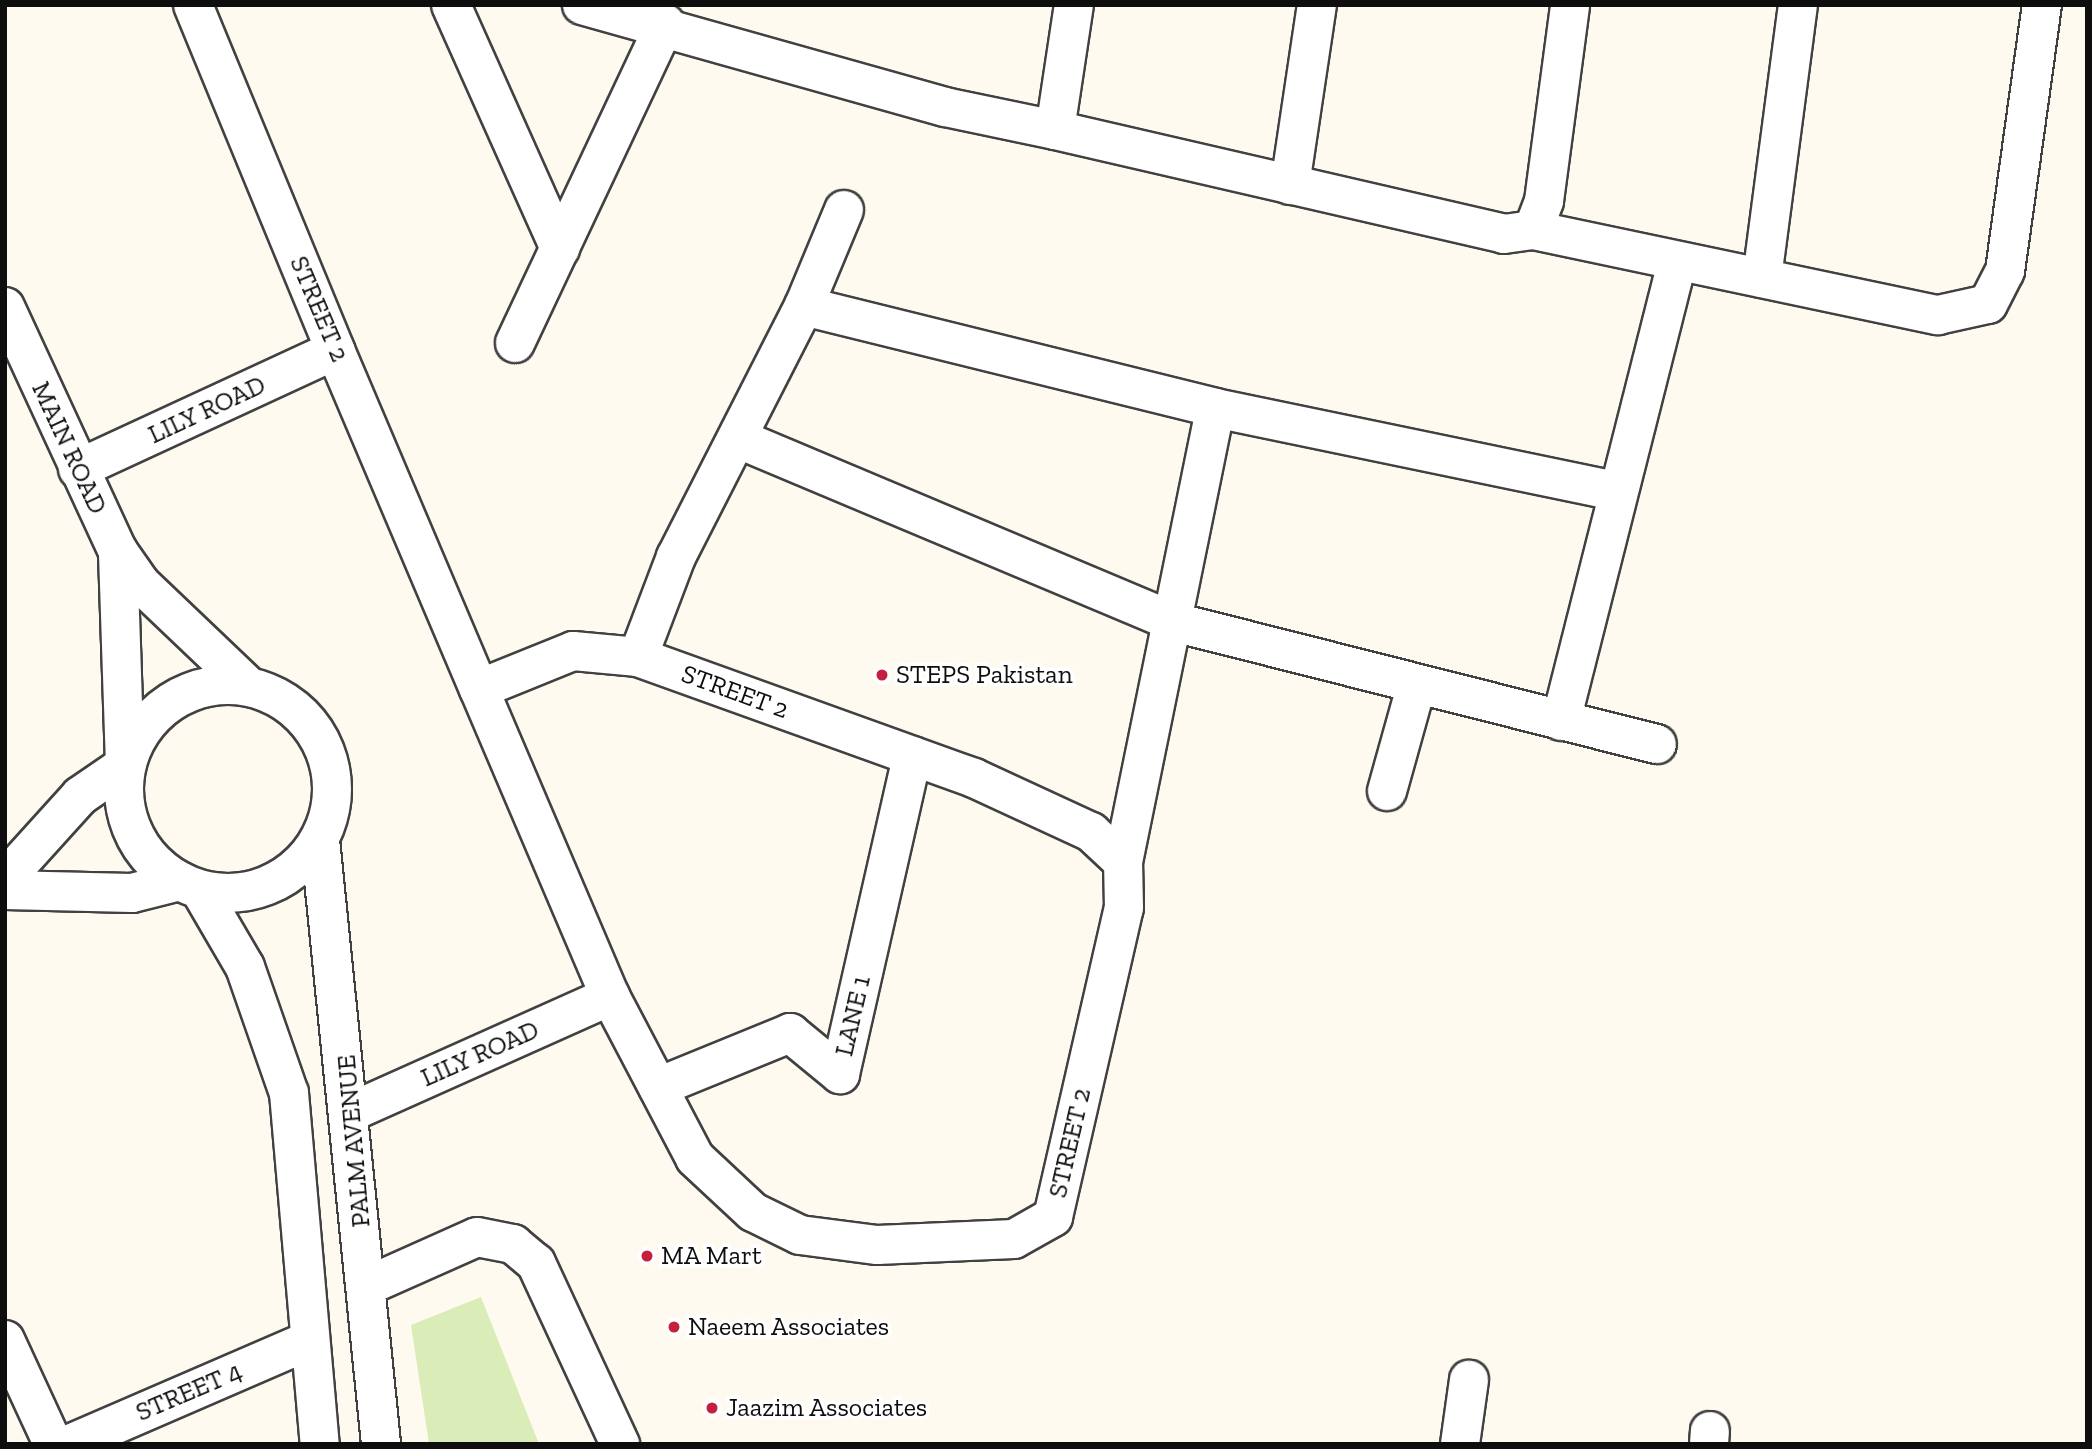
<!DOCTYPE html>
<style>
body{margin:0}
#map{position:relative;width:2092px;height:1449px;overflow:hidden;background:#fffaef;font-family:"Zilla Slab",serif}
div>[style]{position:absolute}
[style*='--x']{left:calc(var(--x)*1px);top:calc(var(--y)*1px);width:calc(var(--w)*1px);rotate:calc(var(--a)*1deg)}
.green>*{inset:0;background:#daecb7}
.roads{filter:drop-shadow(2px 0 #414141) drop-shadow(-2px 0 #414141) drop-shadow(0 2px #414141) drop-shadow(0 -2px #414141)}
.minor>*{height:38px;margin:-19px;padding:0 19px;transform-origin:19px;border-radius:19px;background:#fff}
.minor>.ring{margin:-19px;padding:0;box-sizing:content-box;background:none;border:38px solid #fff;border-radius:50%}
.dots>*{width:19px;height:19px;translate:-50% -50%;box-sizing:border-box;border:4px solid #fff;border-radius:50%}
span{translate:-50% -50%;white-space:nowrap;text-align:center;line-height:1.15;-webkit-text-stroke:7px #fff;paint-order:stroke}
.street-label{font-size:26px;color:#0e0e0e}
.poi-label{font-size:26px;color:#0e0e0e}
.left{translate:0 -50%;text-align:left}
.frame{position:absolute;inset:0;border:7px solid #0e0e0e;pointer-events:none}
</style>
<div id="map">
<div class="green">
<i style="clip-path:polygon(481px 1297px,539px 1444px,429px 1444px,411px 1325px)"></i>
</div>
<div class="roads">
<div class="minor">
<i style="--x:193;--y:5;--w:373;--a:67.6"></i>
<i style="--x:335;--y:350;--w:368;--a:67"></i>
<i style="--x:479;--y:689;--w:334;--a:66.9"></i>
<i style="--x:610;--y:996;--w:183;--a:62.3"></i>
<i style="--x:695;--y:1158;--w:79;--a:43"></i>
<i style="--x:753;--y:1212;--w:52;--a:26.1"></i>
<i style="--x:800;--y:1235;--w:78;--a:7.4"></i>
<i style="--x:877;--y:1245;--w:137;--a:-2.5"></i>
<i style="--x:1014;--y:1239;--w:45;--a:-29.4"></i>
<i style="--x:1053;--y:1217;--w:317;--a:-77.1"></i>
<i style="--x:1124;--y:908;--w:46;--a:-91.2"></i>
<i style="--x:1123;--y:862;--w:44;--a:-136.8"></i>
<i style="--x:1091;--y:832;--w:129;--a:-155.2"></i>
<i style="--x:974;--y:778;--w:357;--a:-160.2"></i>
<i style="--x:638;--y:657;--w:65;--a:-174.7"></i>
<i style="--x:573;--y:651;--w:101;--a:158"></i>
<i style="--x:451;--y:5;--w:267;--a:65.9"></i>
<i style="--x:582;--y:5;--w:377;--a:15.7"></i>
<i style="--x:945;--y:107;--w:112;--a:11.8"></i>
<i style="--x:1055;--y:130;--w:126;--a:-81.4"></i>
<i style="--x:1055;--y:130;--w:461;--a:13"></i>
<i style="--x:1504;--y:234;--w:29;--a:-8"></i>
<i style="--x:1533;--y:230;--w:414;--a:11.9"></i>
<i style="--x:1938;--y:315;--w:51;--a:-12.4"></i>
<i style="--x:1988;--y:304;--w:37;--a:-63"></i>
<i style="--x:2005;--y:271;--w:269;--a:-82.1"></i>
<i style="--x:1290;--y:185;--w:182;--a:-81.5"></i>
<i style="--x:1533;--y:230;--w:31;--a:-69"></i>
<i style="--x:1544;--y:201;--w:198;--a:-82.4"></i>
<i style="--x:1762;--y:278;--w:275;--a:-82.5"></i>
<i style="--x:804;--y:306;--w:423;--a:13.9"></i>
<i style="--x:1215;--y:408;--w:409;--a:11.7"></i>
<i style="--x:5;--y:307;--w:269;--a:65.2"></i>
<i style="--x:118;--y:551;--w:40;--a:55.1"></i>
<i style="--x:141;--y:584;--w:145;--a:43.6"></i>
<i style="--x:515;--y:343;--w:353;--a:-64.8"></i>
<i style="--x:739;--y:439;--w:472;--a:22.8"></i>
<i style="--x:1174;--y:622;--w:498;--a:14.2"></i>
<i style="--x:78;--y:469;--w:283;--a:-24.8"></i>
<i style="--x:638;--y:657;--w:107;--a:-69.2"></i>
<i style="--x:676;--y:557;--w:282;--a:-63"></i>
<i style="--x:804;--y:306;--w:104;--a:-67.4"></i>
<i class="ring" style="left:124px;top:685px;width:170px;height:170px"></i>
<i style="--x:1561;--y:721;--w:474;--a:-75.8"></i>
<i style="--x:1387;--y:791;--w:108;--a:-74.4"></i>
<i style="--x:320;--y:840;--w:607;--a:84.23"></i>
<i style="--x:1123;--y:862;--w:463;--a:-78.5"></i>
<i style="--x:5;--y:879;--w:112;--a:-47.9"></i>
<i style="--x:80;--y:796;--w:55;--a:-34.6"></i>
<i style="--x:125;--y:765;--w:214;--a:-91.9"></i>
<i style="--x:5;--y:890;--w:127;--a:1.4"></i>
<i style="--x:132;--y:893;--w:49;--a:-14"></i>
<i style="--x:200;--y:890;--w:89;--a:59.7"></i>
<i style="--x:245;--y:967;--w:133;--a:70.8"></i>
<i style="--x:289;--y:1093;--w:352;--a:85"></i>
<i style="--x:658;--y:1087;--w:143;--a:-22.2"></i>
<i style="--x:790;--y:1033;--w:65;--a:39.4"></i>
<i style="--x:840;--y:1074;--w:326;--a:-77.2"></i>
<i style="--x:351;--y:1112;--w:284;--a:-24.1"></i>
<i style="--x:367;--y:1286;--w:120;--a:-24"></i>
<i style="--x:477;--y:1237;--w:37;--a:11"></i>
<i style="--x:513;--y:1244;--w:30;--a:40"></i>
<i style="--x:536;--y:1263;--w:200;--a:65.1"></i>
<i style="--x:5;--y:1340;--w:115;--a:65.2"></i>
<i style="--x:70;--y:1444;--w:259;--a:-23.4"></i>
<i style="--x:1460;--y:1444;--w:65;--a:-82"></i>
<i style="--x:1709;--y:1444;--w:13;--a:-86"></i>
</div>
</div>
<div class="dots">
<i style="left:882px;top:675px;background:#c51f3e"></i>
<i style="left:647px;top:1256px;background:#c51f3e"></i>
<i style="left:674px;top:1327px;background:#c51f3e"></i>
<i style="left:712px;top:1408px;background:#c51f3e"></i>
</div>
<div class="street-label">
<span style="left:319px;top:309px;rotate:67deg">STREET 2</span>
<span style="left:207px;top:410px;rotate:-25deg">LILY ROAD</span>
<span style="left:69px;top:448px;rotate:65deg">MAIN ROAD</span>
<span style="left:735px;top:692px;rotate:20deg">STREET 2</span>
<span style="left:853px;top:1016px;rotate:-77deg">LANE 1</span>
<span style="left:480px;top:1054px;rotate:-24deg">LILY ROAD</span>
<span style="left:354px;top:1141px;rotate:-95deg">PALM AVENUE</span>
<span style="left:1070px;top:1143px;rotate:-77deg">STREET 2</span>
<span style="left:189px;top:1392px;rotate:-23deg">STREET 4</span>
</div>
<div class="poi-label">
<span class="left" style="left:896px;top:675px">STEPS Pakistan</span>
<span class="left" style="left:661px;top:1256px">MA Mart</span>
<span class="left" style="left:688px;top:1327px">Naeem Associates</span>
<span class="left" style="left:726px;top:1408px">Jaazim Associates</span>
</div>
<div class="frame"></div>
</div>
